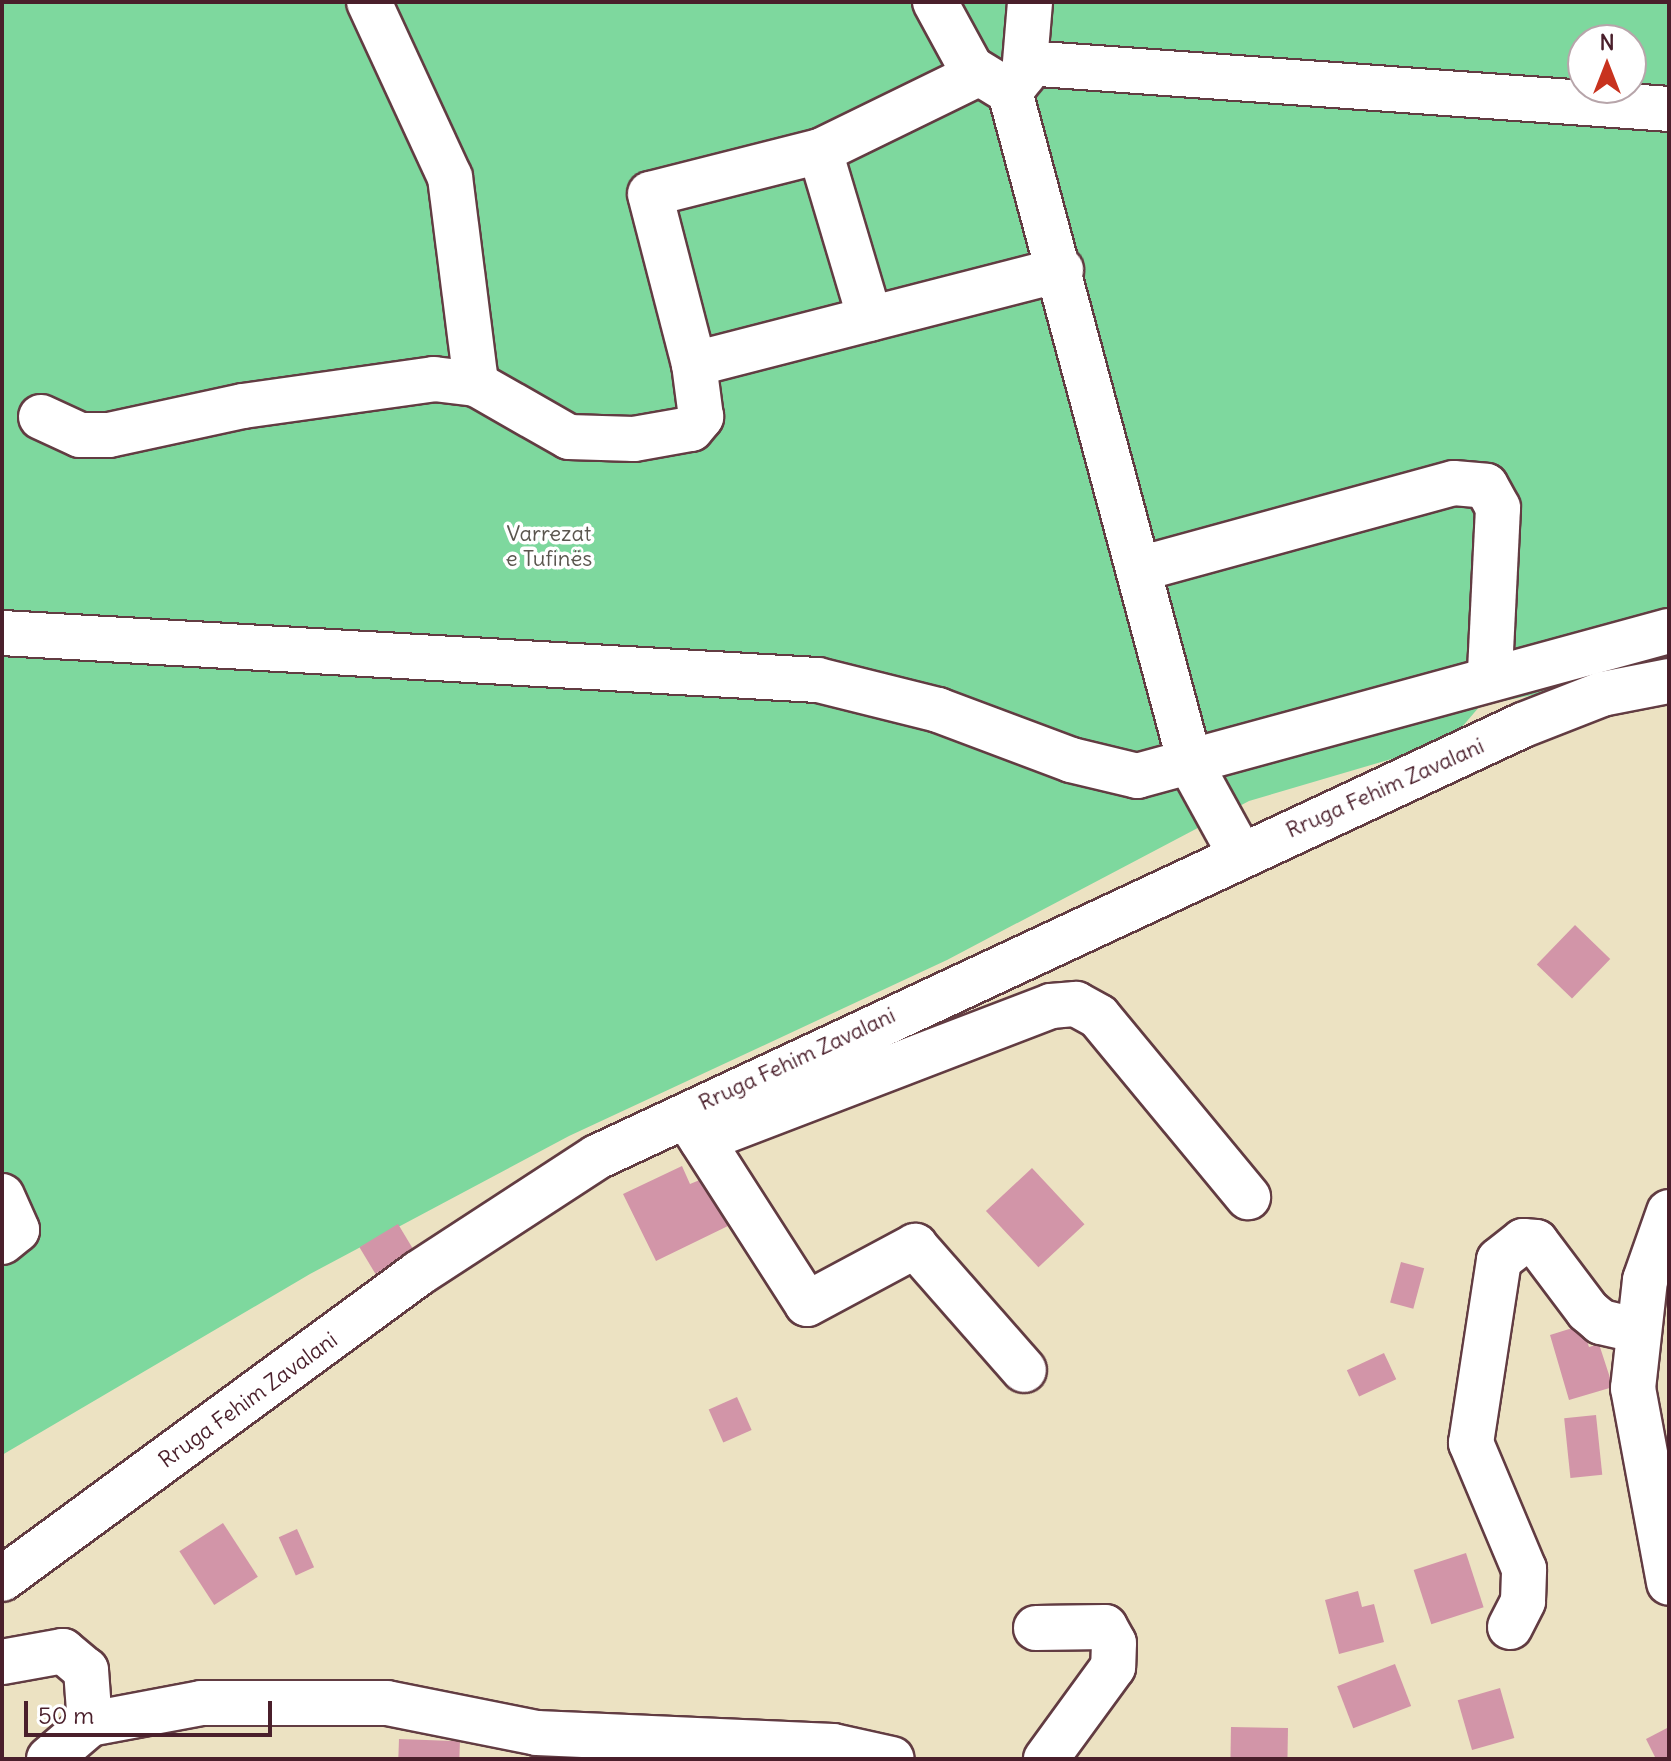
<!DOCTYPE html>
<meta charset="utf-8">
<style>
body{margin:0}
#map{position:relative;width:1671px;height:1761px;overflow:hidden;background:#ece2c2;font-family:Delius,sans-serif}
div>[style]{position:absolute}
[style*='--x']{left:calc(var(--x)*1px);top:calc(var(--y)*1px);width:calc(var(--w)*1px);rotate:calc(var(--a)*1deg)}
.green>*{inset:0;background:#7ed89e}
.building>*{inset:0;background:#d295a8;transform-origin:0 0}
.roads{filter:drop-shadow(2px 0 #623c42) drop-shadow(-2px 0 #623c42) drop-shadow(0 2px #623c42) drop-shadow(0 -2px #623c42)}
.minor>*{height:44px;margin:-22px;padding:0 22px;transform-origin:22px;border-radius:22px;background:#fff}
span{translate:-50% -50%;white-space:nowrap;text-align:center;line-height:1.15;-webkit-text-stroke:7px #fff;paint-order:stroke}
.park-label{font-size:22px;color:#5a564e}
.street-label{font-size:22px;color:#4a1f2b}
.frame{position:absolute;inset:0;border:4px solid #4a1f2b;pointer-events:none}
.north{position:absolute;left:1567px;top:24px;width:80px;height:80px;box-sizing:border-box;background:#fff;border:2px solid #b7a5aa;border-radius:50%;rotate:0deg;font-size:22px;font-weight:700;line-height:32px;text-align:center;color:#4a1f2b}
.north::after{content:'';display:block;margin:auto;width:28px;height:36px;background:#c8321e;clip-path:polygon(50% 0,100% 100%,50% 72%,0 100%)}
.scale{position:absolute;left:24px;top:1701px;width:248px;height:36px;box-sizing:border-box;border:4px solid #4a1f2b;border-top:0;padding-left:10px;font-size:24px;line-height:28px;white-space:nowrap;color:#4a1f2b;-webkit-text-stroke:6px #fff;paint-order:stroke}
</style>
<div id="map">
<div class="green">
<i style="clip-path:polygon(evenodd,2px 2px,1669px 2px,1669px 666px,1480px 706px,1449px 742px,1249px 801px,947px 960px,569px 1136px,310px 1274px,2px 1455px,2px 2px,1583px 40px,1631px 40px,1631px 88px,1583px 88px,1583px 40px)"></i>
</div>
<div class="building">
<i style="left:1575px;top:925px;width:49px;height:55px;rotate:44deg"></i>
<i style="clip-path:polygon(682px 1166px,690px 1184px,707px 1177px,730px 1225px,656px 1261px,623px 1194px)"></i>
<i style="left:1032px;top:1168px;width:77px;height:63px;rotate:47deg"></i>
<i style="left:398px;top:1224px;width:31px;height:45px;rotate:59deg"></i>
<i style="left:1401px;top:1262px;width:24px;height:42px;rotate:15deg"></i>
<i style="clip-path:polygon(1582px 1325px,1589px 1347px,1599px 1344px,1613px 1387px,1569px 1400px,1550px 1335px)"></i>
<i style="left:1384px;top:1353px;width:29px;height:41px;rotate:65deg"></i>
<i style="left:737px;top:1397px;width:36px;height:31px;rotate:66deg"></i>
<i style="left:1596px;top:1415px;width:60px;height:32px;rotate:84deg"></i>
<i style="left:223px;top:1523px;width:64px;height:52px;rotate:57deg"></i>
<i style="left:297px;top:1529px;width:42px;height:20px;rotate:66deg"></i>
<i style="left:1466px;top:1553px;width:57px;height:55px;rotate:72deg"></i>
<i style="clip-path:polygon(1358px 1591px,1362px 1607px,1374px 1604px,1384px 1642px,1339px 1654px,1325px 1600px)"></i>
<i style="left:1395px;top:1664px;width:45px;height:62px;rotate:69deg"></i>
<i style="left:1500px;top:1688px;width:52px;height:44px;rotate:74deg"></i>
<i style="left:1231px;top:1727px;width:57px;height:32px;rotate:1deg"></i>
<i style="clip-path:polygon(1669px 1727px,1669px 1759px,1656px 1759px,1646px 1739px)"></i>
<i style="left:399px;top:1739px;width:61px;height:20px;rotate:2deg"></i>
</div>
<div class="roads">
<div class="minor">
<i style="--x:369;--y:2;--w:193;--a:65.2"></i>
<i style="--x:450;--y:177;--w:209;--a:82.8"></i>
<i style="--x:935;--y:2;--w:75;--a:61.4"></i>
<i style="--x:971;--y:68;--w:46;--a:31.6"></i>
<i style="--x:1010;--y:92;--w:695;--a:74.98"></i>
<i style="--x:1190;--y:763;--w:104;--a:61.2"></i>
<i style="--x:1026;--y:63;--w:645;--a:4.09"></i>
<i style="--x:978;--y:74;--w:176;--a:154"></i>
<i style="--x:820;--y:151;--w:175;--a:165.8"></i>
<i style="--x:650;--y:194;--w:176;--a:75.5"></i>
<i style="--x:694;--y:364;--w:379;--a:-14.4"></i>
<i style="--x:1013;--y:88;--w:18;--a:-52"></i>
<i style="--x:1024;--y:74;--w:72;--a:-85.2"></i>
<i style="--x:820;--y:151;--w:175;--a:73.4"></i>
<i style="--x:41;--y:417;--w:43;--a:24.8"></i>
<i style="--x:80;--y:435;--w:29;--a:0"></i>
<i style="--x:109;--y:435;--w:137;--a:-12.2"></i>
<i style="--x:243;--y:406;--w:193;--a:-8"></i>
<i style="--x:434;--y:379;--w:42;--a:6.8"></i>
<i style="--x:476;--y:384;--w:107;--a:29.7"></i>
<i style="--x:569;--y:437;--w:65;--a:1.8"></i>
<i style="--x:634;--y:439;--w:58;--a:-10"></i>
<i style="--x:691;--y:429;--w:16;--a:-50"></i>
<i style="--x:701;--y:417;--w:53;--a:-97.5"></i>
<i style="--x:1143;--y:568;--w:322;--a:-15.3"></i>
<i style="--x:1454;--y:483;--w:32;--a:5"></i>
<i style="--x:1486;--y:486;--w:25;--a:61"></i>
<i style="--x:1498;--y:508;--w:166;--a:92.8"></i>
<i style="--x:2;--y:633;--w:817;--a:3.3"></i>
<i style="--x:818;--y:680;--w:124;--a:14"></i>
<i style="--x:938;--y:710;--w:142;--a:20.6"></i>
<i style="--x:1071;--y:760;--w:68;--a:13.6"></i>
<i style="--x:1137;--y:776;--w:551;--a:-15.25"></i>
<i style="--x:687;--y:1117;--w:222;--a:57.3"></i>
<i style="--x:807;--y:1304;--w:123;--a:-28.2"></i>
<i style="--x:915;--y:1246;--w:165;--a:48.7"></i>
<i style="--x:702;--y:1140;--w:374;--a:-21"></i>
<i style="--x:1051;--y:1006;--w:25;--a:-5"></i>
<i style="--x:1076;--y:1004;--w:26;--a:29"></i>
<i style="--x:1099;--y:1017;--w:234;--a:50.4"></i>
<i style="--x:2;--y:1196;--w:37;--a:66"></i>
<i style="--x:17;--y:1230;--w:19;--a:141"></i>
<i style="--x:1669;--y:1212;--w:72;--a:109.4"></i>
<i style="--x:1645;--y:1280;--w:109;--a:96.3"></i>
<i style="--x:1633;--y:1388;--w:198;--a:79.5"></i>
<i style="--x:2;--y:1579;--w:517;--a:-36.27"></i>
<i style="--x:419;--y:1273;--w:212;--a:-33.1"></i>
<i style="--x:597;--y:1157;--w:1022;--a:-25.01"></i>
<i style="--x:1523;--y:725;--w:85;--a:-21.4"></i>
<i style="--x:1602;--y:694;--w:68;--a:-11"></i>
<i style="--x:1510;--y:1627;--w:29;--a:-63"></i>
<i style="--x:1523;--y:1601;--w:32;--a:-88"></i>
<i style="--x:1524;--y:1569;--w:137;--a:-112.8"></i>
<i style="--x:1471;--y:1443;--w:185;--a:-81.3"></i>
<i style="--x:1499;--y:1260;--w:31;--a:-38"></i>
<i style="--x:1523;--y:1241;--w:13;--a:4"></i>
<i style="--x:1536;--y:1242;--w:86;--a:53"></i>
<i style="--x:1588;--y:1311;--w:17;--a:40"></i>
<i style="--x:1601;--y:1322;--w:37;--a:13"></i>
<i style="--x:1036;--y:1628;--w:69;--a:-0.8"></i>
<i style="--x:1105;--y:1627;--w:18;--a:61"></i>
<i style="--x:1114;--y:1643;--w:24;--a:92"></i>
<i style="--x:1113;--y:1667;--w:114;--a:126.1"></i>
<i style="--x:2;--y:1662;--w:62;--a:-10.2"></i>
<i style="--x:63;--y:1651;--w:30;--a:40"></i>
<i style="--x:86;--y:1670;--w:54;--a:85.8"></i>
<i style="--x:90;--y:1724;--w:54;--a:139.5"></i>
<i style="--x:90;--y:1724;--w:113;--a:-10.7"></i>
<i style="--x:201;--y:1703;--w:186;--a:0"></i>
<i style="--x:387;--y:1703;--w:153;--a:11.3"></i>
<i style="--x:537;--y:1733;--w:296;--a:2.5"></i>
<i style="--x:833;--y:1746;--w:60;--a:12.4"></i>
</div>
</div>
<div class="park-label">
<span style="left:549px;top:546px">Varrezat<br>e Tufinës</span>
</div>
<div class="street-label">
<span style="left:1385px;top:788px;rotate:-24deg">Rruga Fehim Zavalani</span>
<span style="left:797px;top:1059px;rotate:-25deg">Rruga Fehim Zavalani</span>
<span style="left:248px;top:1400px;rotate:-36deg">Rruga Fehim Zavalani</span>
</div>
<div class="frame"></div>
<div class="north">N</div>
<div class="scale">50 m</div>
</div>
